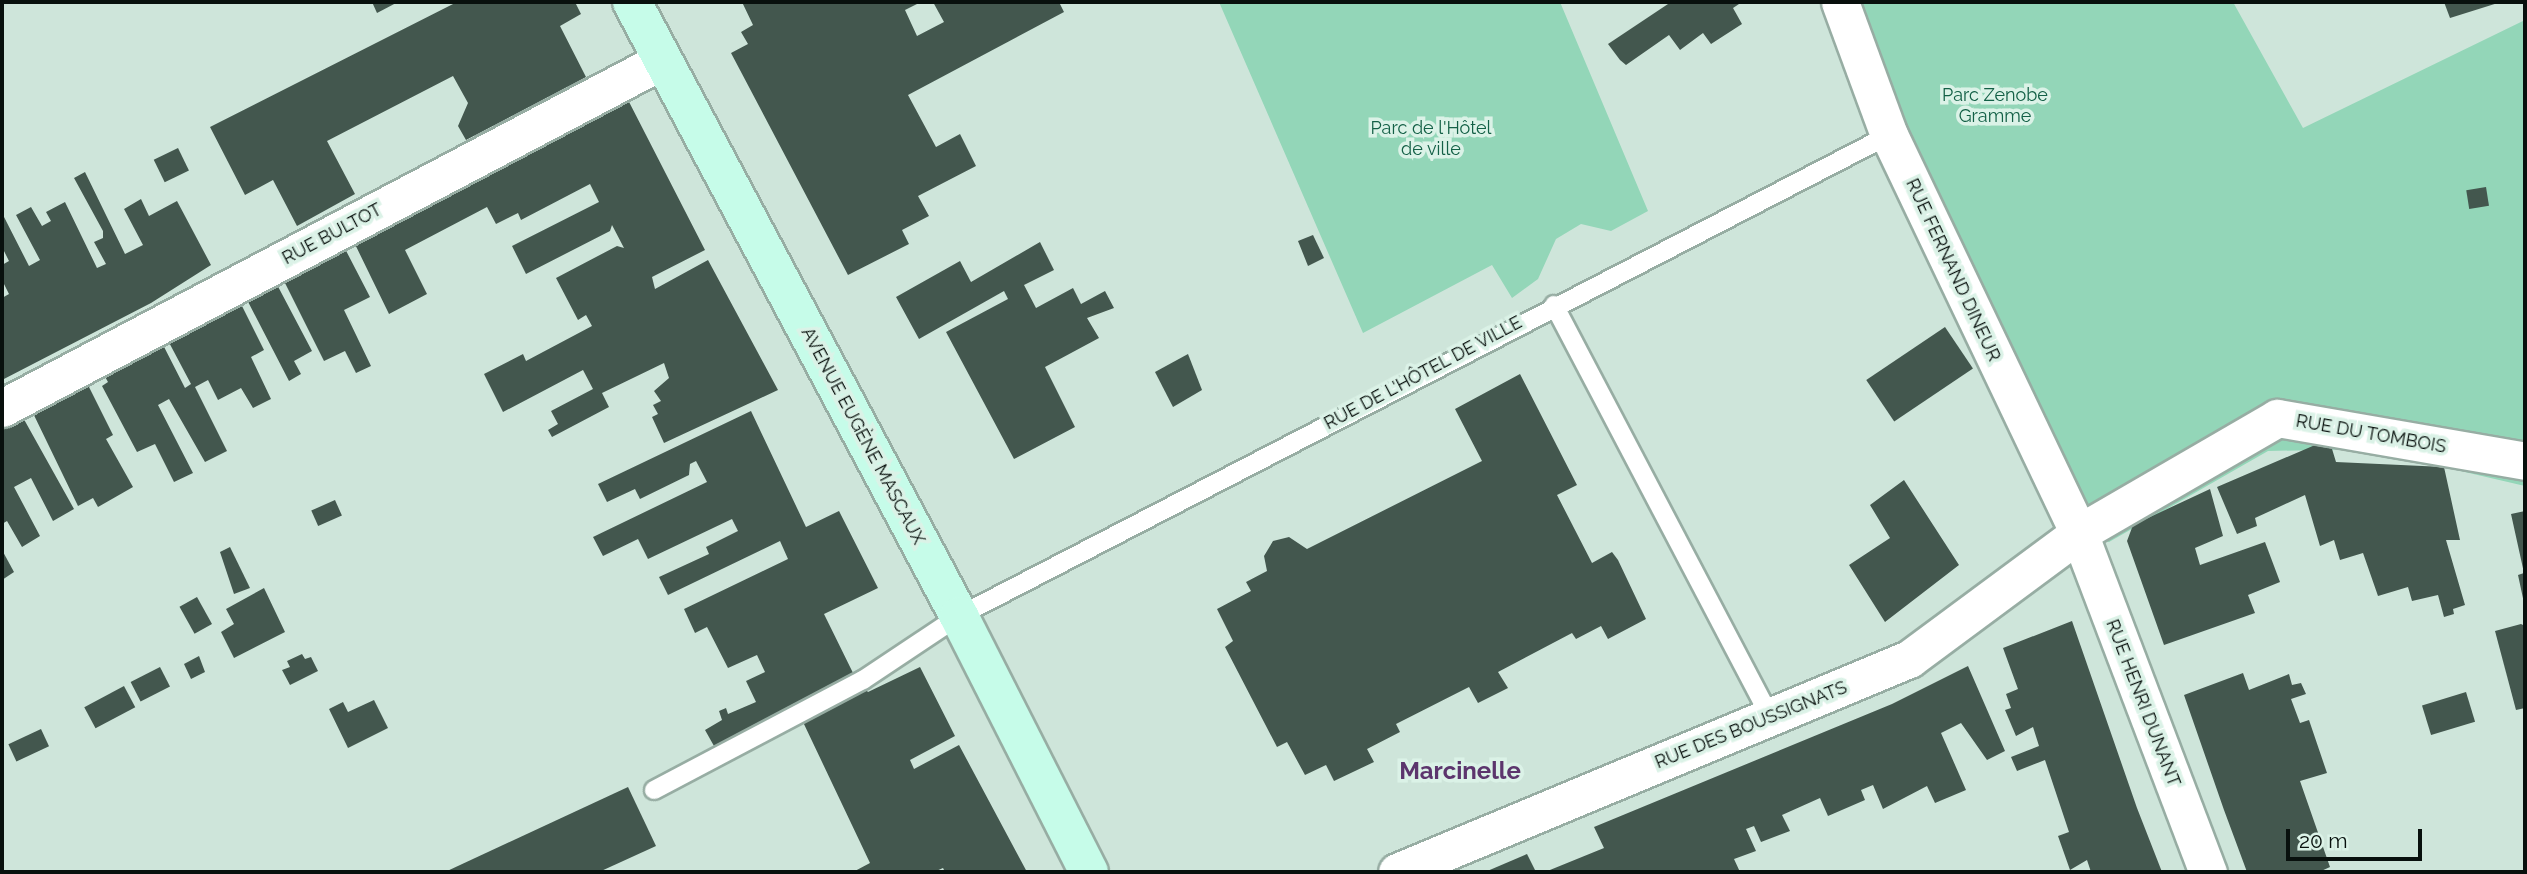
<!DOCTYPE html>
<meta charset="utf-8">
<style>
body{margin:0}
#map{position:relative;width:2527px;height:874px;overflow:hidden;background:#cee5da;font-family:Raleway,sans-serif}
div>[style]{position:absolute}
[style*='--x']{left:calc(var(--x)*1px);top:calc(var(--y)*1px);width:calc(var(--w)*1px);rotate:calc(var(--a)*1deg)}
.green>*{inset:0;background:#93d6b8}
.building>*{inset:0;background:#43574e;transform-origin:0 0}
.roads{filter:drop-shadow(2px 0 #97ada3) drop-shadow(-2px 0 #97ada3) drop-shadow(0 2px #97ada3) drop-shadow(0 -2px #97ada3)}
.service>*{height:18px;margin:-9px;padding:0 9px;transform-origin:9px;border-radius:9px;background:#fff}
.minor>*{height:37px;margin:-18.5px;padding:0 18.5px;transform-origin:18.5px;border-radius:18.5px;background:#fff}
.secondary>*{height:38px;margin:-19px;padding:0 19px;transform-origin:19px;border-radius:19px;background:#c6fce9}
span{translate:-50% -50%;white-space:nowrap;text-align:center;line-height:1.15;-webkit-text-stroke:7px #dbf2e7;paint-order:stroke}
.park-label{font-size:18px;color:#136046}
.street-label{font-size:18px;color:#08100d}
.district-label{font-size:24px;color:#5c356d;font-weight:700}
.frame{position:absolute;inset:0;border:4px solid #08100d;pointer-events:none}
.scale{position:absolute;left:2286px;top:829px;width:136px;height:32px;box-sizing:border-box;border:4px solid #08100d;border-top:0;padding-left:9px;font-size:21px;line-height:24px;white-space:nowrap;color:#08100d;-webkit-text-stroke:5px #dbf2e7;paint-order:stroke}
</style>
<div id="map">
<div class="green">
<i style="clip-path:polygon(1219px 2px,1560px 2px,1648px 211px,1611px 231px,1581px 224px,1556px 239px,1538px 279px,1512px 298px,1492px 265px,1363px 333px)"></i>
<i style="clip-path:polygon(1840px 2px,2233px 2px,2303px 128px,2525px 20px,2525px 486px,2366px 449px,2268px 451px,2109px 542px,2077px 532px)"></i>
</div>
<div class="building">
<i style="clip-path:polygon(372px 2px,398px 2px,377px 13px)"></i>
<i style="clip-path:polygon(457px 2px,575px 2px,581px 14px,560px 26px,586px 77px,466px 140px,458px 126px,468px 103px,453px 76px,327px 141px,355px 194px,297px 226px,273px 180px,245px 195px,210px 127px)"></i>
<i style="clip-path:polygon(742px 2px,921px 2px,905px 10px,917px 36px,944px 22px,933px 2px,1059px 2px,1064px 12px,908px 95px,936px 147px,960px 134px,976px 166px,918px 196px,929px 216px,902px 230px,909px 244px,848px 275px,731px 53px,748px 44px,741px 32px,753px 25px)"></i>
<i style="clip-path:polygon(1671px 2px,1742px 2px,1733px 8px,1742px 24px,1711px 44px,1703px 33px,1680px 50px,1669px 35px,1626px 65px,1620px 60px,1608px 44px)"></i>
<i style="clip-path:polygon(2444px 2px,2501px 2px,2450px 18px)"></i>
<i style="clip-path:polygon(626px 96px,705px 250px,652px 277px,655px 289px,708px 260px,778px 390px,664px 443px,652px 417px,658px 414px,653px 405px,661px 401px,654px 391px,669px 378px,664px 363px,602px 393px,609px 407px,552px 437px,548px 430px,558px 424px,551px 411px,593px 389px,583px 370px,503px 412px,484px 374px,523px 354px,526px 361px,592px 326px,586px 315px,578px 320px,556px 278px,617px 246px,624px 248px,612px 225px,610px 231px,526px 274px,512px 246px,599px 202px,590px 184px,521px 220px,518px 213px,496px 224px,487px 207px,405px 250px,427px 294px,389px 314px,351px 236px)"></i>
<i style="left:178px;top:148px;width:25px;height:27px;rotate:64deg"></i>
<i style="clip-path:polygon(85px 172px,125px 254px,143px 245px,124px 209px,141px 199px,149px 216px,177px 201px,211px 265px,151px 303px,2px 380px,2px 298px,9px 294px,2px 280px,2px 265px,9px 261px,2px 247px,2px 213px,29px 266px,40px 260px,16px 215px,31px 207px,42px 226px,51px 221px,46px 212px,65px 202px,97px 268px,106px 264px,94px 242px,103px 238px,103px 231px,74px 178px)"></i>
<i style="left:2486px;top:187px;width:19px;height:20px;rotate:81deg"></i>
<i style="clip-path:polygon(1313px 235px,1324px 258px,1308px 266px,1298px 241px)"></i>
<i style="clip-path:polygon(341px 241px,370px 297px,344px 310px,371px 366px,356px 373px,345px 351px,324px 361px,280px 273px)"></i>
<i style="clip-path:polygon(1040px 242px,1054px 270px,1024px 285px,1036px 308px,1073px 288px,1081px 304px,1105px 291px,1114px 308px,1087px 318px,1099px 338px,1045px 367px,1075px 427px,1014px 459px,946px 332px,1008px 299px,1004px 291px,919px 339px,896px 297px,960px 261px,971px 282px)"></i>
<i style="clip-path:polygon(273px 277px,312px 351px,294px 361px,301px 374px,289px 381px,243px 292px)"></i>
<i style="clip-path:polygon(237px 296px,264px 350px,251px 357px,271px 399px,253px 408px,241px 388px,218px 400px,208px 380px,195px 387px,227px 451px,205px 462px,169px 399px,158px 405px,193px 473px,174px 482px,155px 444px,137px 452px,102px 386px,108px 382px,100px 368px,159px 337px,185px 388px,191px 384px,164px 333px)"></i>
<i style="left:1945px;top:327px;width:50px;height:95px;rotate:56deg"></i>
<i style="clip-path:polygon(1188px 354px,1202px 390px,1173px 407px,1155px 372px)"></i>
<i style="clip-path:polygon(1520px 374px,1577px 485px,1557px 495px,1592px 563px,1612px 552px,1618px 560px,1646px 619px,1608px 639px,1601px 626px,1576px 639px,1572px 633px,1498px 672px,1508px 688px,1478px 703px,1469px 687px,1396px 724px,1400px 732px,1367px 749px,1374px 762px,1334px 781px,1326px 765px,1305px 775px,1287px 742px,1277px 747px,1225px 647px,1233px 641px,1217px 609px,1251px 591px,1246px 582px,1267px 571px,1264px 556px,1273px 541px,1289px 537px,1307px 549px,1482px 461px,1455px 409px)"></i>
<i style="clip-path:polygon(86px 381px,113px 435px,106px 439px,133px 487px,98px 507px,93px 498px,78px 506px,31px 409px)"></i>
<i style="clip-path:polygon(751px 411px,806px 527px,839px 511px,878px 588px,824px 614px,855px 677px,714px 746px,705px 730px,722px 720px,719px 711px,726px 708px,728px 714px,756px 702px,746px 681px,765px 672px,757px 655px,728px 668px,707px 627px,695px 633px,684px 609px,788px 559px,780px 541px,668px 595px,659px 577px,709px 554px,706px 547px,738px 531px,732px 519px,648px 559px,638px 539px,603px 556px,593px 537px,707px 482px,696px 461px,690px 464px,689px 475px,640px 499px,635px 489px,607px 502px,598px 484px)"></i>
<i style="clip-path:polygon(21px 414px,74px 509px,53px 521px,31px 478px,14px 487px,40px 536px,22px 547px,7px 521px,2px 524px,2px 424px)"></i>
<i style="clip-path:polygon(2329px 439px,2336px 462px,2444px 467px,2460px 540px,2446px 540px,2465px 605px,2453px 609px,2454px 614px,2444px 617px,2438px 595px,2412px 601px,2408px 587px,2378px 596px,2363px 553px,2340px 560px,2334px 540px,2320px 546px,2305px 495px,2255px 518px,2257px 526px,2237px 534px,2217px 487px)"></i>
<i style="clip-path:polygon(1904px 480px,1959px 565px,1885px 622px,1849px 565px,1890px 538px,1870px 505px)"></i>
<i style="clip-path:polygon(2210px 489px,2223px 536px,2195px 548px,2200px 565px,2265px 542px,2280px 582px,2248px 595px,2255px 613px,2164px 645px,2127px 541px,2133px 525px)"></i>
<i style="left:335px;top:500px;width:17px;height:26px;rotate:66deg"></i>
<i style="clip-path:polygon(2525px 511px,2525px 603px,2524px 603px,2518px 575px,2524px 573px,2511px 514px)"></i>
<i style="clip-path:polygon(230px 547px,250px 588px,234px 594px,220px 552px)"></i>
<i style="clip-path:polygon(2px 550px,14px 572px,2px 580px)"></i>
<i style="clip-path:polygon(264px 588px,285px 632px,234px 658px,221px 632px,234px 624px,226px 609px)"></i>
<i style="left:197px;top:597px;width:31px;height:20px;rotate:61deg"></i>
<i style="clip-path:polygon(2072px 621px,2137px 808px,2162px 872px,2091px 872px,2087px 860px,2070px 870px,2058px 836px,2069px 832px,2045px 760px,2017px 771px,2011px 757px,2039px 746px,2033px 727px,2016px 736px,2005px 710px,2011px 708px,2006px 694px,2018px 689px,2003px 648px)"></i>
<i style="clip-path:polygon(2521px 624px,2525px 626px,2525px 708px,2516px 710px,2495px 631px)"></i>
<i style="clip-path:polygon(302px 654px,305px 659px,311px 657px,318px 671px,290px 685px,282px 670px,290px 667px,287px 661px)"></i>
<i style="clip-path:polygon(199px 656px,205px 672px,191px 679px,184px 664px)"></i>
<i style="clip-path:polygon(1968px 666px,2005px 751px,1987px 760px,1961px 723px,1941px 733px,1966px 790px,1935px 803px,1927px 786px,1883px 809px,1873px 785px,1861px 790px,1865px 800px,1828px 816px,1820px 798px,1782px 815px,1790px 831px,1761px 842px,1754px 826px,1746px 829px,1756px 851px,1734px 859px,1740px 872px,1545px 872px,1604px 848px,1594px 827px,1892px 704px)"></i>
<i style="left:160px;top:667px;width:22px;height:33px;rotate:63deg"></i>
<i style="clip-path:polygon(920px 667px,955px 736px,910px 760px,914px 769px,959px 745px,1027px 872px,945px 872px,943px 868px,934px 872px,853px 872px,870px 863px,803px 722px,864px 688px,868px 692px)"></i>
<i style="clip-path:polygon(2243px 673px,2249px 690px,2289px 674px,2292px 685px,2301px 683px,2306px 694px,2291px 699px,2300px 723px,2309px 720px,2327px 773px,2300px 781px,2330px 867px,2319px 872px,2247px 872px,2224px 810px,2184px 695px)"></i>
<i style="left:124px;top:686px;width:24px;height:45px;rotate:62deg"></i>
<i style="left:2466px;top:692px;width:31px;height:46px;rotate:73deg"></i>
<i style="clip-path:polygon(374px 700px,388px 728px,348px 748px,329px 709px,343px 702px,348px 712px)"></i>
<i style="left:41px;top:729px;width:19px;height:36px;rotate:65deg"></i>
<i style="clip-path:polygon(628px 787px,656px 846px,599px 872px,445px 872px)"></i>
<i style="clip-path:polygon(1527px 854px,1536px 872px,1485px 872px)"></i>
</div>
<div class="roads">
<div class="service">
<i style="--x:1554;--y:305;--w:465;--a:62.3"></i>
<i style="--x:654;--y:790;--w:236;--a:-27.8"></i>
<i style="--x:863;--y:680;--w:115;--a:-33.7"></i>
<i style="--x:959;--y:616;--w:1047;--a:-27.35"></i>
</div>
<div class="minor">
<i style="--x:1840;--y:2;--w:142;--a:69.8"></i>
<i style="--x:1889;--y:135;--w:441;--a:64.5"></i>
<i style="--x:2079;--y:533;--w:363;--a:69.2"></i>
<i style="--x:2;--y:408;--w:747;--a:-27.77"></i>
<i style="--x:1397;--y:872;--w:555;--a:-22.59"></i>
<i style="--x:1909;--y:659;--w:212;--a:-36.5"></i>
<i style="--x:2079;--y:533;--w:229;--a:-30.1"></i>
<i style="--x:2277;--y:418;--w:252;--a:9.8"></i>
</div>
<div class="secondary">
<i style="--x:632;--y:2;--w:696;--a:61.96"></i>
<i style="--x:959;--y:616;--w:287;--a:63.1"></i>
</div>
</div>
<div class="park-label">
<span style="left:1995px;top:106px">Parc Zenobe<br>Gramme</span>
<span style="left:1431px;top:139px">Parc de l'Hôtel<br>de ville</span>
</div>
<div class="street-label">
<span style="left:332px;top:234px;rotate:-28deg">RUE BULTOT</span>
<span style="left:1953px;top:270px;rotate:65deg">RUE FERNAND DINEUR</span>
<span style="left:1423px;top:373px;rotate:-28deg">RUE DE L'HÔTEL DE VILLE</span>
<span style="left:2371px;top:434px;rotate:10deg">RUE DU TOMBOIS</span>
<span style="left:863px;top:436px;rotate:62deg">AVENUE EUGÈNE MASCAUX</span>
<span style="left:2143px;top:703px;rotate:69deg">RUE HENRI DUNANT</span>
<span style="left:1751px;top:725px;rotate:-22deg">RUE DES BOUSSIGNATS</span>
</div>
<div class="district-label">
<span style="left:1460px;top:771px">Marcinelle</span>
</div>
<div class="frame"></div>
<div class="scale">20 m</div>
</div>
